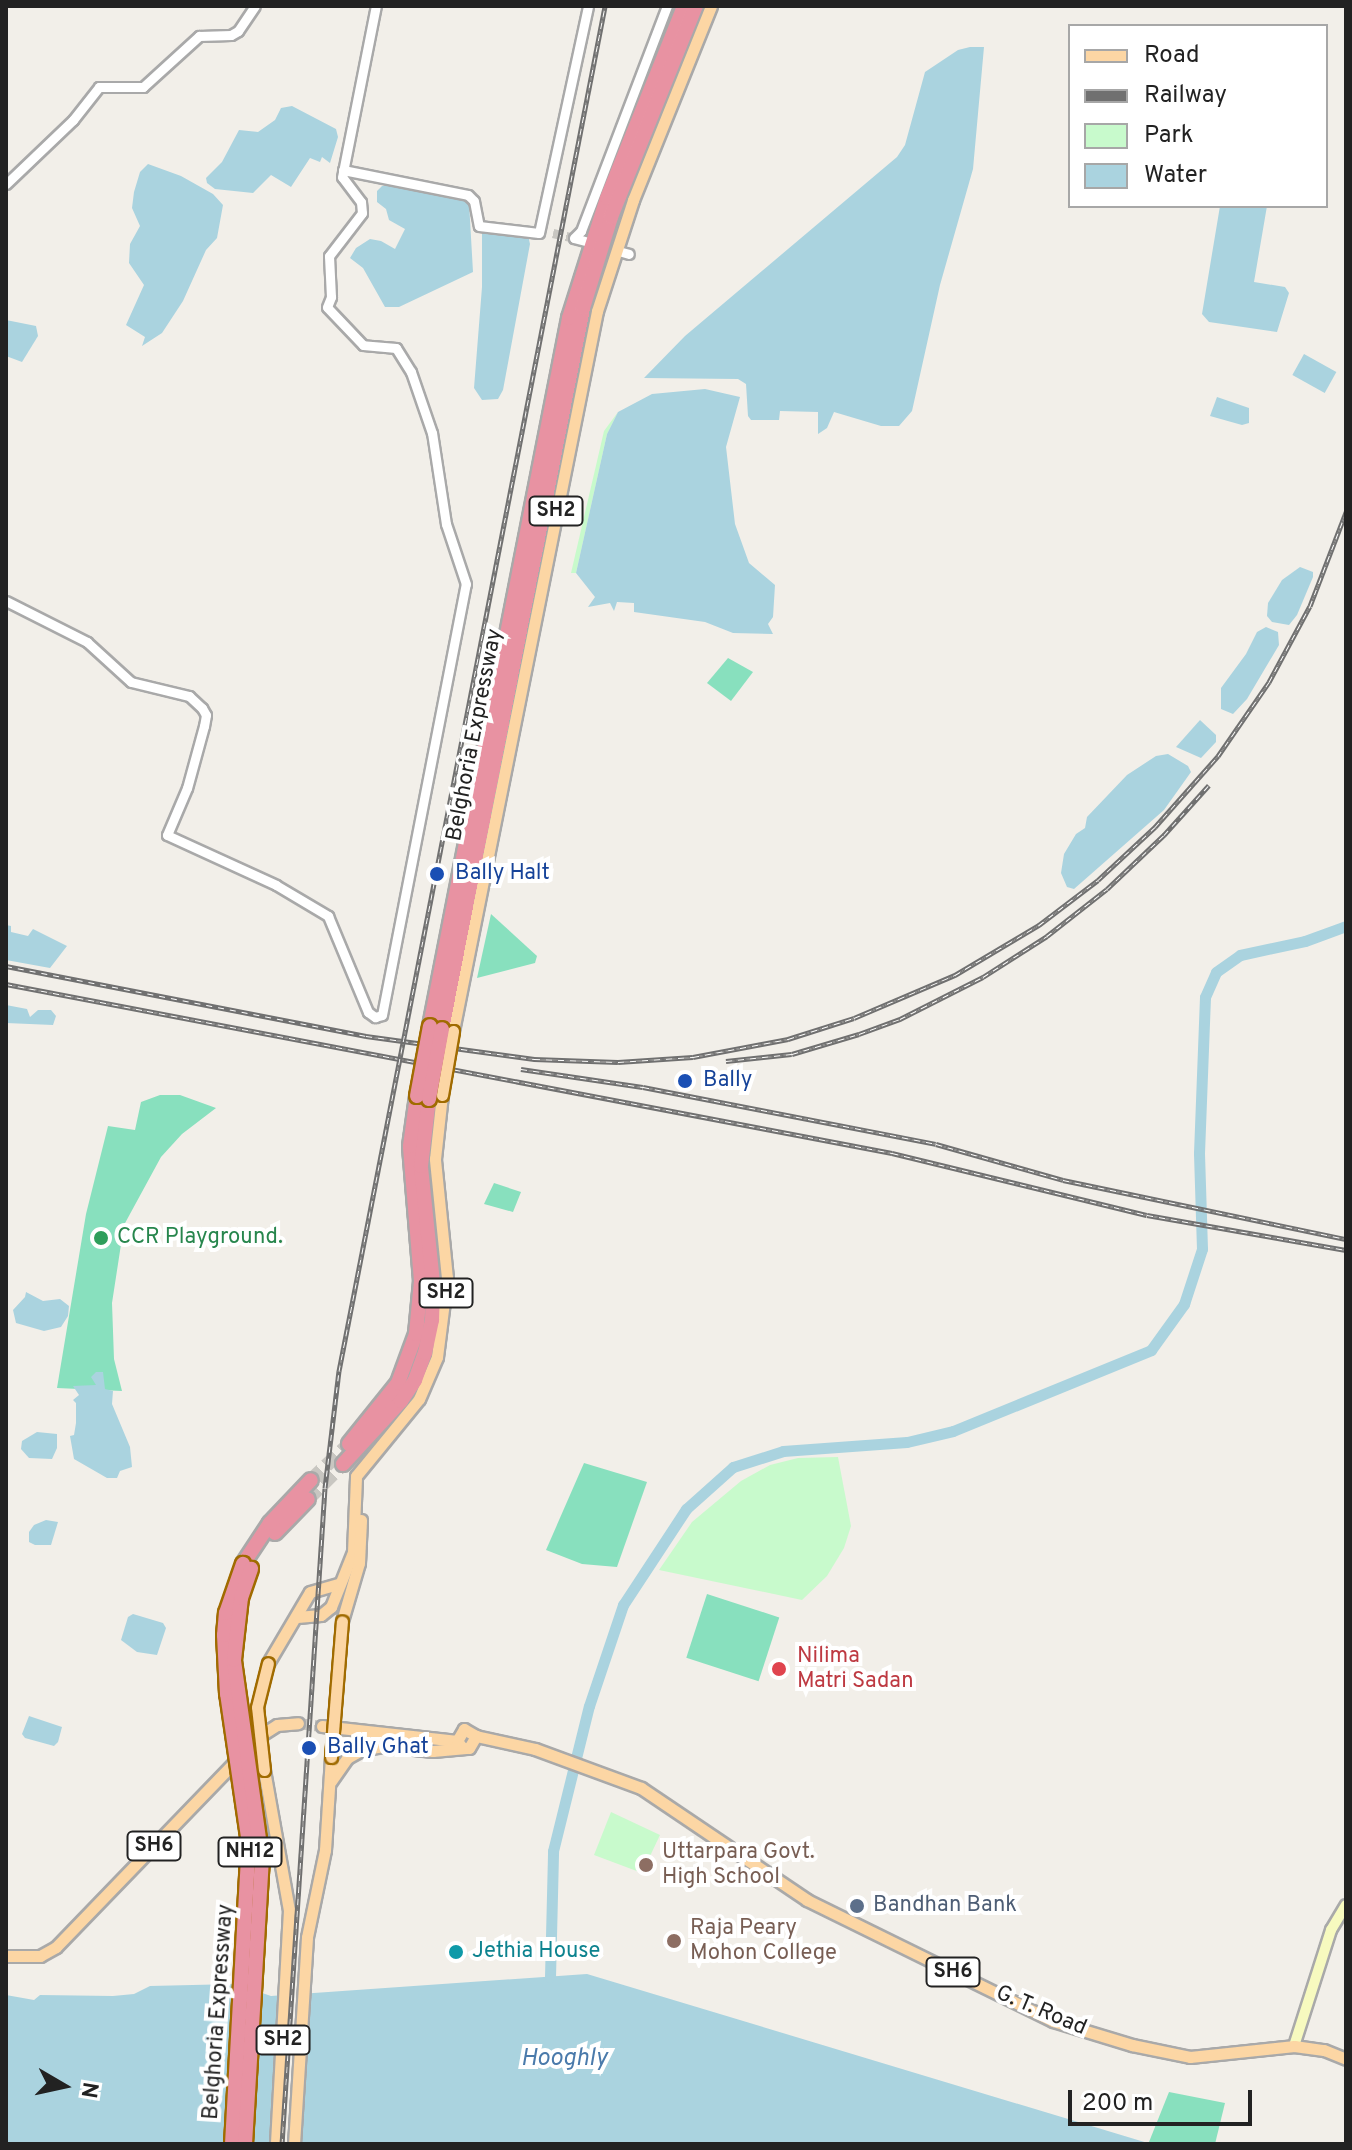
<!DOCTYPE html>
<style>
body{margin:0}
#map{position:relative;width:1352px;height:2150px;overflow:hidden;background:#f2efe9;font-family:Overpass,sans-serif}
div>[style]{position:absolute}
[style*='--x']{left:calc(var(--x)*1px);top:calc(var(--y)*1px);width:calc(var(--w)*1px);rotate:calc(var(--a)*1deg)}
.park>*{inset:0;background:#c8facc}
.pitch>*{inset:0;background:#88e0be;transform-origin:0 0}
.water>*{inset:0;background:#aad3df;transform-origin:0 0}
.pier>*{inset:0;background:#f2efe9;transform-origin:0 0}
.river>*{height:11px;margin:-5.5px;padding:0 5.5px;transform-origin:5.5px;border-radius:5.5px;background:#aad3df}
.tertiary-tunnel>*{height:9px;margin-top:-4.5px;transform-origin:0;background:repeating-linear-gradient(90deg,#c8c6c1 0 9px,transparent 0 13.5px)}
.primary-tunnel>*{height:11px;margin-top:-5.5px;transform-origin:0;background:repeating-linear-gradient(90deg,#c8c6c1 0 11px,transparent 0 16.5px)}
.motorway-tunnel>*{height:14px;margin-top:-7px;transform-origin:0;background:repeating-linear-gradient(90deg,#c8c6c1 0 14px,transparent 0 21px)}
.roads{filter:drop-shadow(2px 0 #a9a9a9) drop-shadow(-2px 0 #a9a9a9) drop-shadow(0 2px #a9a9a9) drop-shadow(0 -2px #a9a9a9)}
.tertiary>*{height:9px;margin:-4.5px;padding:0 4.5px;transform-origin:4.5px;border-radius:4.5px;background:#fff}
.secondary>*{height:10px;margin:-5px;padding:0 5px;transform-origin:5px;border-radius:5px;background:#f7fabf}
.primary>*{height:11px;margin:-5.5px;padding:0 5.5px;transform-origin:5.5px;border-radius:5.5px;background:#fcd6a4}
.motorway>*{height:14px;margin:-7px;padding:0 7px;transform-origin:7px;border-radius:7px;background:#e892a2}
.rail>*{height:5px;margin-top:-2.5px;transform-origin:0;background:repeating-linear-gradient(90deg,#fff 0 6px,#707070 0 12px);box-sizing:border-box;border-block:2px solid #707070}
.bridges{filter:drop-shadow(2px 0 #a06b00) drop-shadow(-2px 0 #a06b00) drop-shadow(0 2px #a06b00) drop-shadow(0 -2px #a06b00)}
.primary-bridge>*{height:11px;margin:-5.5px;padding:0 5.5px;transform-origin:5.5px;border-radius:5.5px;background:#fcd6a4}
.motorway-bridge>*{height:14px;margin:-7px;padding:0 7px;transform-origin:7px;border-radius:7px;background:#e892a2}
.dots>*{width:22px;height:22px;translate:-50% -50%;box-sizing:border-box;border:4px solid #fff;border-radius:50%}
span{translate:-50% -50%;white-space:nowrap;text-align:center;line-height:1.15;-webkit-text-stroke:8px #fff;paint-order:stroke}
.shield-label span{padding:2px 6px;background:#fff;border:2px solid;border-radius:6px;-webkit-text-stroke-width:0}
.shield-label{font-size:20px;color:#222;font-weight:700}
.street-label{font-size:22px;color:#222}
.transit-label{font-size:22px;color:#164399}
.left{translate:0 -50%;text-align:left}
.leisure-label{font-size:22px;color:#27864d}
.health-label{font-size:22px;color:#be3a42}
.education-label{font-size:22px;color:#785e54}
.service-label{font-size:22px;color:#4e5e75}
.culture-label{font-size:22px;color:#0d838f}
.water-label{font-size:24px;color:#4a7aab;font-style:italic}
.frame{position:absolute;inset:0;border:8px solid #222;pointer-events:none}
.legend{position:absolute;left:1068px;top:24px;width:260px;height:184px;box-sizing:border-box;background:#fff;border:2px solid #a7a7a7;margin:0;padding:10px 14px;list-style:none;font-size:24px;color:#222}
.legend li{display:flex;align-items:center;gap:16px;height:40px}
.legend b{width:40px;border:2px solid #a7a7a7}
.north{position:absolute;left:24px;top:2046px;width:80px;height:80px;-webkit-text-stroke:6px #fff;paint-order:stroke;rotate:99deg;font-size:22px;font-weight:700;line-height:32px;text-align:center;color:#222}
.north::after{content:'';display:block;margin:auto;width:28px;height:36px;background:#222;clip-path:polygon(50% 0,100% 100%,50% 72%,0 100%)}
.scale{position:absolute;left:1068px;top:2090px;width:184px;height:36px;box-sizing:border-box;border:4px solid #222;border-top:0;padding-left:10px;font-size:24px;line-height:28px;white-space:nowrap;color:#222;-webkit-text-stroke:6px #fff;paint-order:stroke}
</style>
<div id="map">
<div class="park">
<i style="clip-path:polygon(618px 412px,607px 434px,576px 573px,571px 573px,604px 431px)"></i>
<i style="clip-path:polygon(838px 1457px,851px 1526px,844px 1548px,827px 1576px,802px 1600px,659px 1570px,692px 1522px,741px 1481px,770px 1465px,798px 1458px)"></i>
<i style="clip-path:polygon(611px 1812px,660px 1835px,642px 1873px,594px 1855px)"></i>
</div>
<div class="pitch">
<i style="clip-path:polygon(728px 658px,753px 672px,731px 701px,707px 683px)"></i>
<i style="clip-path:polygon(491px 914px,537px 956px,535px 963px,477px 978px)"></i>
<i style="clip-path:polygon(160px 1095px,180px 1095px,216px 1108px,182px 1134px,161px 1157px,124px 1225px,112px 1303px,114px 1359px,122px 1391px,57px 1388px,86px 1214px,108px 1126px,135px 1130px,141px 1102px)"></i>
<i style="clip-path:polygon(494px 1183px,521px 1192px,513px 1212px,484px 1204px)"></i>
<i style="clip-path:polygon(584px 1463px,647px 1482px,617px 1567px,582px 1564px,546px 1550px)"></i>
<i style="left:707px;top:1594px;width:76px;height:67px;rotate:18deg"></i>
<i style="clip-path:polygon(1169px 2092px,1225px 2103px,1215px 2144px,1149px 2142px)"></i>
</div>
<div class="water">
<i style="clip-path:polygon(970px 47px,984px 47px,973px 169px,940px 285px,912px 411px,899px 426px,881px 426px,834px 412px,827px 428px,818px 434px,818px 412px,780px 411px,779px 420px,751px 420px,748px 416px,746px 384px,738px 379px,644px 378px,685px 336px,897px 157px,905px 145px,925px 72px,958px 50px)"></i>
<i style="clip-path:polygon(292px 106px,336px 129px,338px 137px,330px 163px,322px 157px,320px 162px,310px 158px,291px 187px,271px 175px,253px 193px,215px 189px,207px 183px,206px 178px,222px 162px,239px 130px,258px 132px,275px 120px,281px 108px)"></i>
<i style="clip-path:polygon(148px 164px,181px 176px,213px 194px,223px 205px,217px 238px,206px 250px,183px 301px,162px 333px,142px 346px,145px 337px,126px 325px,144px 285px,129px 263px,130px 244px,140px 226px,132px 208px,134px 192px,140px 172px)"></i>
<i style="clip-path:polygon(397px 184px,469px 202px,473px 272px,399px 307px,385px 307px,363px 268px,350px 258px,356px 248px,370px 239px,381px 241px,395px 249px,405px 229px,389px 220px,386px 209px,377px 202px,377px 191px,382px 186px)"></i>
<i style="clip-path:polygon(1220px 206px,1267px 206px,1254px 282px,1285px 287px,1289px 293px,1277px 332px,1209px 322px,1202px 314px)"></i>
<i style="clip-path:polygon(482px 232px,523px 233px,528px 235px,530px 244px,503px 390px,498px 399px,482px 400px,474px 388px,482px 287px)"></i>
<i style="clip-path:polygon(6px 320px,36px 326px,38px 336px,22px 362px,6px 356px)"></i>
<i style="left:1304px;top:354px;width:37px;height:24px;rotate:29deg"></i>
<i style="clip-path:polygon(705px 389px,740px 397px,726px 447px,735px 524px,749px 563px,775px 585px,773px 617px,768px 624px,773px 634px,733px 633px,705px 622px,634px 612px,634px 603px,617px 602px,614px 611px,610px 603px,588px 607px,595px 597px,576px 573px,607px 434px,618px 412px,652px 394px)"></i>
<i style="clip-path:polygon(1217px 397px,1249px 408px,1249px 423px,1242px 425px,1210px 416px)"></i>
<i style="clip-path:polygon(1300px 567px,1313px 572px,1313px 577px,1297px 615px,1289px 625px,1272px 622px,1267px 616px,1268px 603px,1282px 580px)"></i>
<i style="clip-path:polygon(1266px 627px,1278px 632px,1279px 645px,1247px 699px,1233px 714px,1221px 709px,1221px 688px,1246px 654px,1257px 632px)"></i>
<i style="clip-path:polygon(1200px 720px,1216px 735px,1216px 742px,1201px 758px,1176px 747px)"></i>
<i style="clip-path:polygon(1168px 754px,1188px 766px,1191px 772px,1164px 810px,1074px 889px,1067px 887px,1061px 873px,1064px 854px,1076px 834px,1085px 828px,1087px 817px,1127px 775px,1156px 756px)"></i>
<i style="clip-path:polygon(6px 925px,11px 926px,11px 932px,28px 936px,33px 929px,67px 946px,50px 968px,6px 960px)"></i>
<i style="clip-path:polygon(6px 1005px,27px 1009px,30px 1017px,38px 1010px,51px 1010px,56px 1016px,53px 1025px,6px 1023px)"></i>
<i style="clip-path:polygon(26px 1292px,43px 1301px,60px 1299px,69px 1306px,68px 1316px,61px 1327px,44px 1331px,16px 1323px,13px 1310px,25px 1297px)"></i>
<i style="clip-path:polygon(96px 1372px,103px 1372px,105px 1389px,113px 1391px,112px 1404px,130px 1447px,132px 1467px,120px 1471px,117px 1478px,107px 1478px,74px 1459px,70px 1436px,74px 1435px,76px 1423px,76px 1403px,73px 1400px,79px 1395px,73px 1386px,96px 1385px,91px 1377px)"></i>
<i style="clip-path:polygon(37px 1432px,57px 1434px,57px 1448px,52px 1459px,29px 1458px,21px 1449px,22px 1441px)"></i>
<i style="clip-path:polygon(46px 1520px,58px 1522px,51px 1545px,35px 1545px,29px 1542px,29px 1532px,34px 1525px)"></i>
<i style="clip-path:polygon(133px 1614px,163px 1623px,166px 1628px,157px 1655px,137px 1652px,121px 1640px,128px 1617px)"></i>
<i style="clip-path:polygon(29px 1716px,62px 1727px,58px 1742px,54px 1746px,25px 1738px,22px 1734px)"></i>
<i style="clip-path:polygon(587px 1974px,1151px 2144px,6px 2144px,6px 1995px,34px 2000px,40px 1995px,113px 1996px,134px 1994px,150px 1986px,235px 1984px,271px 1996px)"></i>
</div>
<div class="pier">
<i style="left:309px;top:1989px;width:155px;height:28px;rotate:94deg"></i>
</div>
<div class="river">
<i style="--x:550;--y:1977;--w:126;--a:-88.6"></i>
<i style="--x:553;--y:1851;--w:149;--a:-76.1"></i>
<i style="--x:589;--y:1706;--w:107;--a:-71.4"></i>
<i style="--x:623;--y:1605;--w:115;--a:-56.7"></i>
<i style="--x:686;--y:1509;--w:63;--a:-41.8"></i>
<i style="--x:733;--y:1467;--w:52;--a:-17.7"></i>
<i style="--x:783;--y:1451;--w:124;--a:-4.2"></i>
<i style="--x:907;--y:1442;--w:47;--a:-13.4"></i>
<i style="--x:953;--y:1431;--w:214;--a:-22.2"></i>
<i style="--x:1151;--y:1350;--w:57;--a:-54.3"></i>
<i style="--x:1184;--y:1304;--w:58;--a:-71.9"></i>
<i style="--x:1202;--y:1249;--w:96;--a:-91.8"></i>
<i style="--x:1199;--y:1153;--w:156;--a:-87.8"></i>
<i style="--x:1205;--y:997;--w:27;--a:-66"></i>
<i style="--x:1216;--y:972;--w:29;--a:-35"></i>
<i style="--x:1240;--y:955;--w:66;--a:-12.2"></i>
<i style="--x:1305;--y:941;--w:44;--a:-20.1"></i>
</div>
<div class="tertiary-tunnel">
<i style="--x:553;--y:233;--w:22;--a:13"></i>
</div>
<div class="primary-tunnel">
<i style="--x:298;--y:1723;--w:24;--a:7"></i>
</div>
<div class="motorway-tunnel">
<i style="--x:311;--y:1480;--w:52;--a:-43.5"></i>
<i style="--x:308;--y:1499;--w:49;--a:-45"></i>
</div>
<div class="roads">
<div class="tertiary">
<i style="--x:343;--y:170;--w:127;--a:11.3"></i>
<i style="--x:468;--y:195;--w:8;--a:45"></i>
<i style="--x:474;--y:201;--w:25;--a:79"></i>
<i style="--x:479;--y:226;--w:60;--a:6.7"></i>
<i style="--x:539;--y:233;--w:232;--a:-77.8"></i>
<i style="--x:6;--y:184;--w:93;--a:-43.7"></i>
<i style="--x:73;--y:120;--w:42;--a:-51.8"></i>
<i style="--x:99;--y:87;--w:44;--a:0"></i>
<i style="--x:143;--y:87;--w:76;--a:-42.3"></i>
<i style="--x:199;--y:36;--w:32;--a:-2"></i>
<i style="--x:231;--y:35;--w:8;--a:-30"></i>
<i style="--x:238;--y:31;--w:30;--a:-56"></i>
<i style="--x:585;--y:241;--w:11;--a:-165"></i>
<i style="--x:574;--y:238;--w:10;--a:-45"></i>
<i style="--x:581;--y:231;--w:241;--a:-69.1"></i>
<i style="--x:622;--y:252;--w:7;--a:16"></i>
<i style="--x:6;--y:601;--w:91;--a:26.8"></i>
<i style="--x:87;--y:642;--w:59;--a:42.3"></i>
<i style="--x:131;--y:682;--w:60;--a:13.6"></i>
<i style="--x:189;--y:696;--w:18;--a:43"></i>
<i style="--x:202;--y:708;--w:8;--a:60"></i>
<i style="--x:206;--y:715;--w:11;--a:100"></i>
<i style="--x:204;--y:726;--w:64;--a:105.3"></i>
<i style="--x:187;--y:788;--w:51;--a:113.1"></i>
<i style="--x:167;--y:835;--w:120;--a:24.6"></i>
<i style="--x:276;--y:885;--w:61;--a:30.8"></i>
<i style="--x:328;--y:916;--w:104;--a:67.4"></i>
<i style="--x:368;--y:1012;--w:9;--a:36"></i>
<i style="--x:375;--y:1017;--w:7;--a:-16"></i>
<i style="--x:382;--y:1015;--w:439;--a:-79"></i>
<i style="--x:466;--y:584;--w:63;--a:-108.4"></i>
<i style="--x:446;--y:524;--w:92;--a:-98.7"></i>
<i style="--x:432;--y:433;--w:65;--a:-109"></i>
<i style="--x:411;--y:372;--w:28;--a:-122"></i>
<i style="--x:396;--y:348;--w:33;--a:-175"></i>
<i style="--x:363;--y:345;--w:52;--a:-133.5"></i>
<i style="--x:327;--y:307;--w:11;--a:-68"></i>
<i style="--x:331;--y:297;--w:41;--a:-92.8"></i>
<i style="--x:329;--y:256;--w:54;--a:-52.5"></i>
<i style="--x:362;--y:213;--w:11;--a:-95"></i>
<i style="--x:361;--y:202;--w:31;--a:-127"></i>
<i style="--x:342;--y:177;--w:174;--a:-78.8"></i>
</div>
<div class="secondary">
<i style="--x:1294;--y:2046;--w:122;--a:-72.3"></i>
<i style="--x:1331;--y:1930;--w:29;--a:-59"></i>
</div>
<div class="primary">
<i style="--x:453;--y:1031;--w:734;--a:-78.69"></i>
<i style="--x:597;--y:311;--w:117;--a:-72"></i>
<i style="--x:633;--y:200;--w:209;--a:-68.1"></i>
<i style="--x:297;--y:1617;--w:24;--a:-5"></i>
<i style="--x:321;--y:1615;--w:13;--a:-39"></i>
<i style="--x:331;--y:1607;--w:59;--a:-68.2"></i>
<i style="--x:353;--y:1552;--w:76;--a:-87.7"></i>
<i style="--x:356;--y:1476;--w:99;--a:-50.7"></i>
<i style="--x:419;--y:1399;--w:46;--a:-66.8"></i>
<i style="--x:437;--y:1357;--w:80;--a:-82.8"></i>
<i style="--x:447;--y:1278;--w:120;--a:-95.8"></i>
<i style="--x:435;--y:1159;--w:64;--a:-83.8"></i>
<i style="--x:342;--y:1621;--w:60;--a:-73.7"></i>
<i style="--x:359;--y:1563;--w:43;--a:-87.3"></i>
<i style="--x:268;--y:1663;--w:82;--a:-59.4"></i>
<i style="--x:310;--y:1592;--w:29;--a:-16"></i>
<i style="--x:322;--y:1726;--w:136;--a:6.3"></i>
<i style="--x:457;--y:1741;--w:6;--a:51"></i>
<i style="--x:476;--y:1736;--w:60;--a:12.4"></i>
<i style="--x:535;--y:1749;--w:113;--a:20.2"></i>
<i style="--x:641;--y:1788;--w:200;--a:34"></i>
<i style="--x:807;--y:1900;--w:274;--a:26.2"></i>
<i style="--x:1053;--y:2021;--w:83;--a:16.9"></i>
<i style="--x:1132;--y:2045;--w:59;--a:11.7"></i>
<i style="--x:1190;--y:2057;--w:105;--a:-6"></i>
<i style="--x:1294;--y:2046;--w:30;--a:8"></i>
<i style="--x:1324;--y:2050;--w:24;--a:22"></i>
<i style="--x:264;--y:1770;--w:142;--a:79.9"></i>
<i style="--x:289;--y:1910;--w:234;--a:93.2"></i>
<i style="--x:331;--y:1781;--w:28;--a:-55"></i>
<i style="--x:347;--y:1758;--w:18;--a:-29"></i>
<i style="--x:363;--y:1749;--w:22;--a:-8"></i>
<i style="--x:385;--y:1746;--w:48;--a:5.9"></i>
<i style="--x:433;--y:1751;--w:36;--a:-5"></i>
<i style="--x:469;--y:1748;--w:14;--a:-60"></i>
<i style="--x:476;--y:1736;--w:14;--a:-150"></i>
<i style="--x:464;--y:1729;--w:14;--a:120"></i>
<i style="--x:6;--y:1956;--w:34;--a:0"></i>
<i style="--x:40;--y:1956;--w:18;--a:-29"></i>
<i style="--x:56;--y:1947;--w:295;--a:-46"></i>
<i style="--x:261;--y:1735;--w:19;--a:-32"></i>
<i style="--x:277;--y:1725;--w:21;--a:-5"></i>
<i style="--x:294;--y:2144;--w:207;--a:-86.4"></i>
<i style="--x:307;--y:1937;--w:89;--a:-78.3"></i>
<i style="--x:325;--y:1850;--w:93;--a:-86.3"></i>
</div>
<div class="motorway">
<i style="--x:430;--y:1026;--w:722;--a:-78.89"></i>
<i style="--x:569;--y:318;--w:126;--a:-72.4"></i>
<i style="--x:607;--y:198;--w:207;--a:-68.1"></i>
<i style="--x:442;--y:1029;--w:735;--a:-78.93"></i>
<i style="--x:583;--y:308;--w:95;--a:-72.9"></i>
<i style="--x:611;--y:217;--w:227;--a:-68.1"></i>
<i style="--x:349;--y:1444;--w:78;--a:-51.2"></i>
<i style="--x:398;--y:1383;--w:52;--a:-69.8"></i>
<i style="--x:416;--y:1334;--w:53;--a:-84.6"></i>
<i style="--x:421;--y:1281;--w:135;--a:-94.7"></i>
<i style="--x:410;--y:1146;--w:50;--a:-82"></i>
<i style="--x:343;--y:1464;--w:86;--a:-47.4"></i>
<i style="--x:401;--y:1401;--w:25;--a:-56"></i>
<i style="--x:415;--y:1380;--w:29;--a:-70"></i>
<i style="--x:425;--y:1353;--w:34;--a:-78"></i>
<i style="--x:432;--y:1320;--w:37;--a:-88"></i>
<i style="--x:433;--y:1283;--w:118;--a:-95.9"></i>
<i style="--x:421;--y:1166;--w:67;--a:-83.2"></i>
<i style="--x:275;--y:1533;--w:47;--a:-45.9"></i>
<i style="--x:243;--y:1564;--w:49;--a:-56.6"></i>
<i style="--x:270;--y:1523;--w:59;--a:-46.4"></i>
</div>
</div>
<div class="rail">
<i style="--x:6;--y:966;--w:367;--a:11"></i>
<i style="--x:366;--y:1036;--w:170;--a:7.8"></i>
<i style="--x:534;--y:1059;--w:84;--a:2"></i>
<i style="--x:618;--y:1062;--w:75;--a:-3.8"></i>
<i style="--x:693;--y:1057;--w:97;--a:-10.7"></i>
<i style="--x:788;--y:1039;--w:69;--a:-17.7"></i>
<i style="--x:854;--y:1018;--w:110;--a:-23.1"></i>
<i style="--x:955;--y:975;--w:98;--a:-30.8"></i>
<i style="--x:1039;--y:925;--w:74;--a:-37.3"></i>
<i style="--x:1098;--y:880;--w:78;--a:-42.9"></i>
<i style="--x:1155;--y:827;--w:95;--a:-48.4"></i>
<i style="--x:1218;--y:756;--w:90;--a:-55.4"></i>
<i style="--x:1269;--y:682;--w:86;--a:-61.7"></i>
<i style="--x:1310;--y:606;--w:101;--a:-69"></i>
<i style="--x:6;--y:984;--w:902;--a:10.8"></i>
<i style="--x:892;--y:1153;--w:262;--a:13.7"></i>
<i style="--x:1147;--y:1215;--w:202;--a:10"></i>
<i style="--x:726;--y:1061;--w:66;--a:-6.1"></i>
<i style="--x:792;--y:1054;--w:70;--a:-16.6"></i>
<i style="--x:859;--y:1034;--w:44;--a:-20.1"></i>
<i style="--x:900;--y:1019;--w:93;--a:-26.8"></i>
<i style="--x:983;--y:977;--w:76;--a:-32.6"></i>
<i style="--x:1047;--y:936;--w:76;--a:-38.1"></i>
<i style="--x:1107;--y:889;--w:79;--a:-43.5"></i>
<i style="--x:1164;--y:835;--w:67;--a:-48"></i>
<i style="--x:521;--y:1069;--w:123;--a:8.4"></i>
<i style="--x:643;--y:1087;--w:298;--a:11"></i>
<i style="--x:936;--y:1144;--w:132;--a:15.8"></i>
<i style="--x:1063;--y:1180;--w:289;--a:11.8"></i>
<i style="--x:282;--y:2144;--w:657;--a:-86.25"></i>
<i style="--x:325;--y:1488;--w:118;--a:-83.2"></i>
<i style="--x:339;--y:1371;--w:1391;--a:-78.97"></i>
</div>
<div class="bridges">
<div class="primary-bridge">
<i style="--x:442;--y:1095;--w:65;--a:-80.2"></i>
<i style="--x:331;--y:1757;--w:136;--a:-85.4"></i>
<i style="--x:264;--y:1770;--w:63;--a:-96.3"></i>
<i style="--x:257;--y:1707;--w:45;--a:-76"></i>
</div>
<div class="motorway-bridge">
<i style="--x:417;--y:1096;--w:71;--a:-79.5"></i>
<i style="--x:429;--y:1099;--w:71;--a:-79.5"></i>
<i style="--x:232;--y:2144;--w:300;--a:-86.8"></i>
<i style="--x:249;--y:1844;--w:152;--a:-98.3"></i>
<i style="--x:227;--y:1694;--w:59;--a:-92.9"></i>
<i style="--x:224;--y:1635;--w:22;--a:-85"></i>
<i style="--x:226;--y:1613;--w:52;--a:-70.9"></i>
<i style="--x:245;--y:2144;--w:285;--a:-86.6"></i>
<i style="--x:262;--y:1860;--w:202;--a:-98"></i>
<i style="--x:234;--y:1660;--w:62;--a:-83.6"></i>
<i style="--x:241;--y:1598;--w:31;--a:-71"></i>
</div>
</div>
<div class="dots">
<i style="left:437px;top:874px;background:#1a4fb4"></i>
<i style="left:685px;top:1081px;background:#1a4fb4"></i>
<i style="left:101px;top:1238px;background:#2e9e5b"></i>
<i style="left:779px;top:1669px;background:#e0444e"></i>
<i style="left:309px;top:1748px;background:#1a4fb4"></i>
<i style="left:646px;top:1865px;background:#8d6e63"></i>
<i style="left:857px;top:1906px;background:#5c6f8a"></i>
<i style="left:674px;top:1941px;background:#8d6e63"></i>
<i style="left:456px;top:1952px;background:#0f9aa8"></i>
</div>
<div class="shield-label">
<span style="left:556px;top:511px">SH2</span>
<span style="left:446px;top:1293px">SH2</span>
<span style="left:154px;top:1846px">SH6</span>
<span style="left:250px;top:1852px">NH12</span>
<span style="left:953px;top:1972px">SH6</span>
<span style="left:283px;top:2040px">SH2</span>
</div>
<div class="street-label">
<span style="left:475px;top:735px;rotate:-79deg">Belghoria Expressway</span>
<span style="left:1041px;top:2011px;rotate:23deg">G. T. Road</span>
<span style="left:219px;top:2012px;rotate:-86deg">Belghoria Expressway</span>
</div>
<div class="transit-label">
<span class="left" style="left:455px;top:874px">Bally Halt</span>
<span class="left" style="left:703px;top:1081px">Bally</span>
<span class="left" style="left:327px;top:1748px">Bally Ghat</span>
</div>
<div class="leisure-label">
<span class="left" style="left:117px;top:1238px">CCR Playground.</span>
</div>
<div class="health-label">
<span class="left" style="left:797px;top:1669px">Nilima<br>Matri Sadan</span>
</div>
<div class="education-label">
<span class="left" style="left:662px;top:1865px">Uttarpara Govt.<br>High School</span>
<span class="left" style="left:690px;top:1941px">Raja Peary<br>Mohon College</span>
</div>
<div class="service-label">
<span class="left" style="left:873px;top:1906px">Bandhan Bank</span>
</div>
<div class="culture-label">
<span class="left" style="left:472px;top:1952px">Jethia House</span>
</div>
<div class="water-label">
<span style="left:564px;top:2060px">Hooghly</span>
</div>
<div class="frame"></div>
<ul class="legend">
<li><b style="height:10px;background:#fcd6a4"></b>Road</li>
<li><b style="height:10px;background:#707070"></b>Railway</li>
<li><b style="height:22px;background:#c8facc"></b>Park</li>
<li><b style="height:22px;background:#aad3df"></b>Water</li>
</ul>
<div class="north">N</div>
<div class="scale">200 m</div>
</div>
